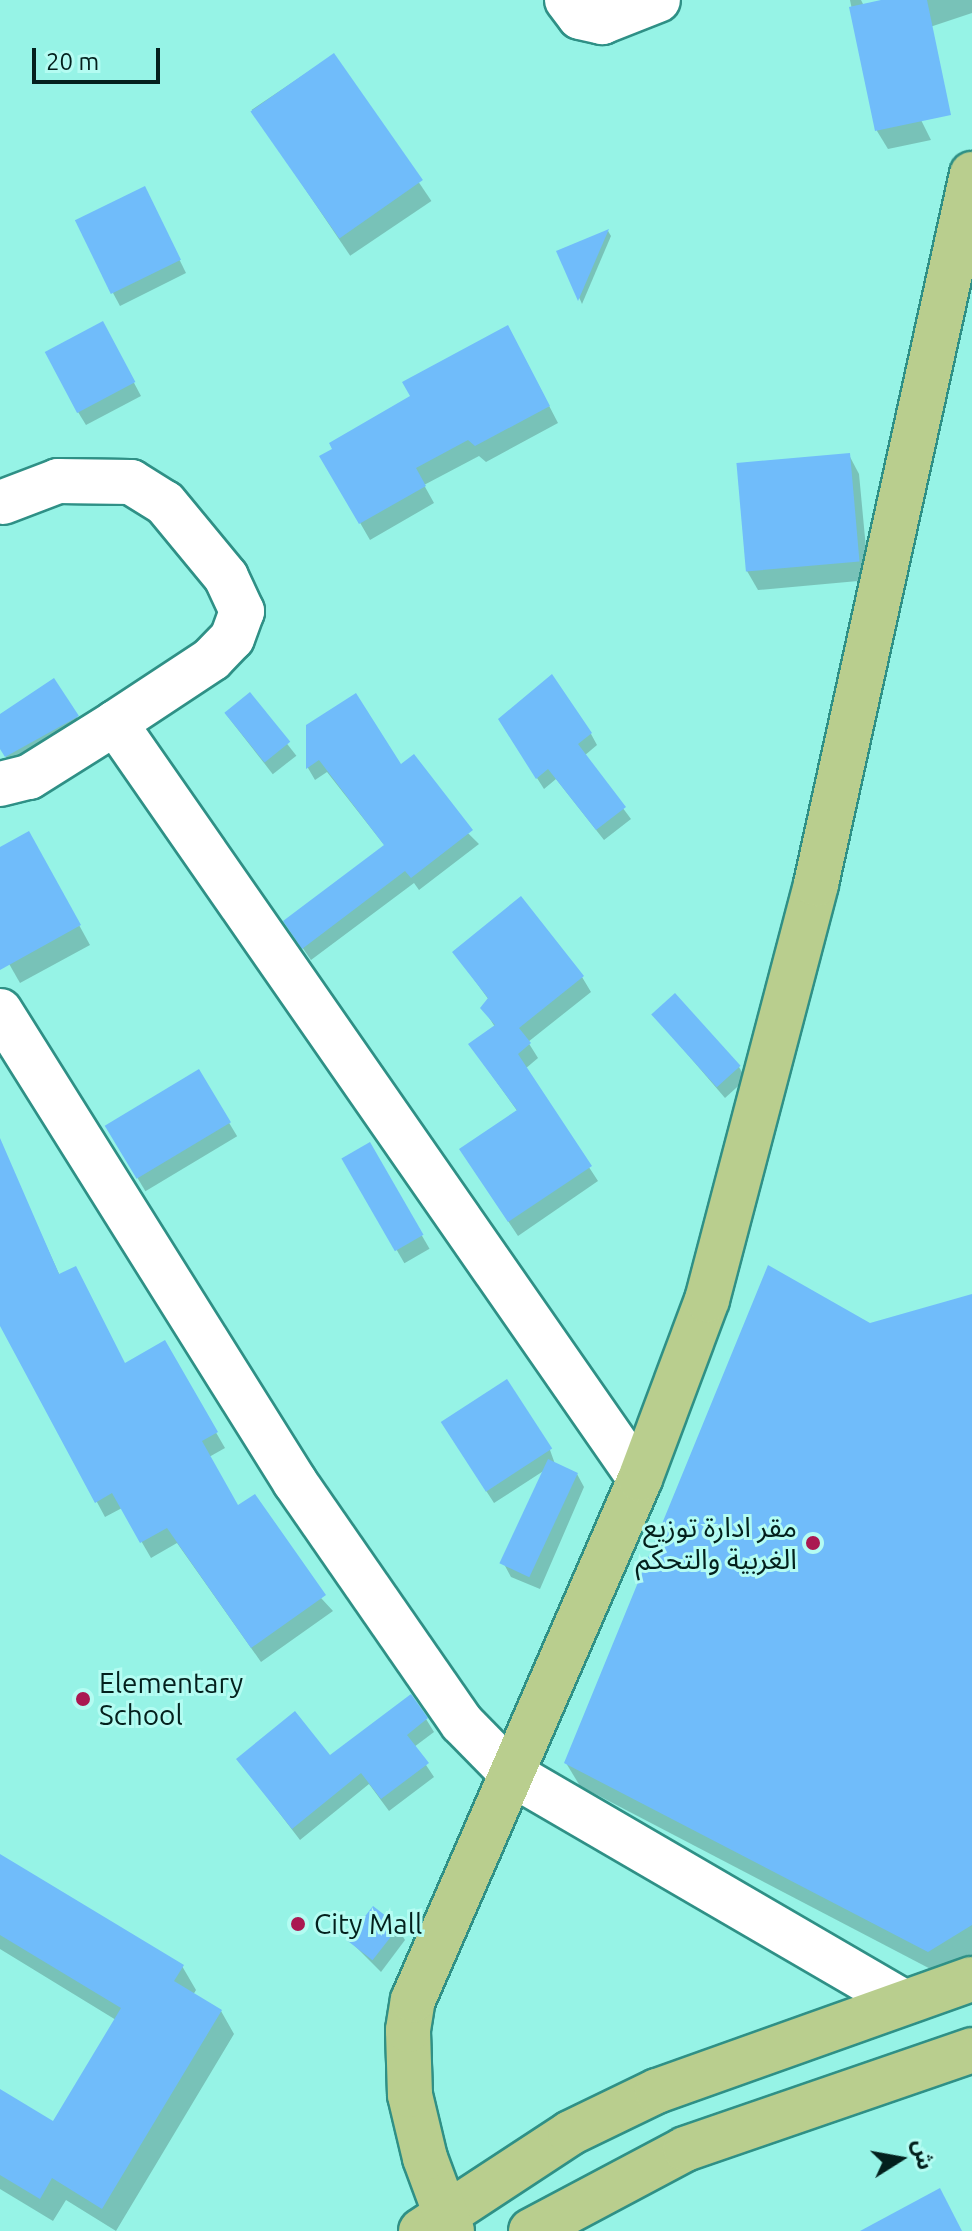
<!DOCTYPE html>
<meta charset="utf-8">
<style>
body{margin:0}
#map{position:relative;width:972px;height:2231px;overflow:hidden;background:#96f3e6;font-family:Ubuntu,"Noto Sans Arabic",sans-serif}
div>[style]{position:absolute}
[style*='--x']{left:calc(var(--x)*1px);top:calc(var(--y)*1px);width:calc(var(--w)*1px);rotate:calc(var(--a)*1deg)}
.shadow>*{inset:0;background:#0003;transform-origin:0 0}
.building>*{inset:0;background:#70bcfa;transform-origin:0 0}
.roads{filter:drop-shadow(2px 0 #2f9086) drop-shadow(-2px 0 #2f9086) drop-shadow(0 2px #2f9086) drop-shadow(0 -2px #2f9086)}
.minor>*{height:44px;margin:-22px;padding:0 22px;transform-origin:22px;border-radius:22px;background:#fff}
.major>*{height:44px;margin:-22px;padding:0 22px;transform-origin:22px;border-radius:22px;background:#b9ce8e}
.dots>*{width:22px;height:22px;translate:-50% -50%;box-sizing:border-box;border:4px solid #b4fcf2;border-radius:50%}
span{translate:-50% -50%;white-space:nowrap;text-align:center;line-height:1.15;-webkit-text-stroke:6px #b4fcf2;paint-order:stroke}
.poi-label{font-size:28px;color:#03201d}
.right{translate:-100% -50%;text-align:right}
.left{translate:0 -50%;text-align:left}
.north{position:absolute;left:860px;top:2119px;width:80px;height:80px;-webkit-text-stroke:6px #b4fcf2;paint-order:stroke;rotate:79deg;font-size:22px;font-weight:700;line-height:32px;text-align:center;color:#03201d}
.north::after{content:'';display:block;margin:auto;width:28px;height:36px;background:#03201d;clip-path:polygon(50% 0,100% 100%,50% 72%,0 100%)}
.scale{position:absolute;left:32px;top:48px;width:128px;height:36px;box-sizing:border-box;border:4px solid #03201d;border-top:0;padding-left:10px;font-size:24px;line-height:28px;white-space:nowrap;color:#03201d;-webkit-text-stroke:6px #b4fcf2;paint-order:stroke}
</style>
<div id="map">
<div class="shadow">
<i style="clip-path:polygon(850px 0,861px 0,931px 140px,888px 149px,877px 131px)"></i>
<i style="clip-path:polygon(908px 0,972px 0,972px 13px,921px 30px)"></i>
<i style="left:333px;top:55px;width:176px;height:98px;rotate:56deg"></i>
<i style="clip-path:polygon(151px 202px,186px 273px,120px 306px,113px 293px)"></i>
<i style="clip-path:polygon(608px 231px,611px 236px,582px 304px,559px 252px)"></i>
<i style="clip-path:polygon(109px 336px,141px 396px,86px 425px,78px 412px)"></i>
<i style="clip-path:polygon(517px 344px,558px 423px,486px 462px,479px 456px,424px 485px,434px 503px,370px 540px,322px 457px)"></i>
<i style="clip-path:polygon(849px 455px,859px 474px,869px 580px,758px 590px,747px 571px)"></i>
<i style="clip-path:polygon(54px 681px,85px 730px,14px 769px,0 747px,0 717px)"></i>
<i style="left:249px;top:695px;width:77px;height:30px;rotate:52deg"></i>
<i style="clip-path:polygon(308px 726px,401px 767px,479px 844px,419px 890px,414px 883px,311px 960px,293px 934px,385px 846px,327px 772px,315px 780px,308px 768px)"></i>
<i style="clip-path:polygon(507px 731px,591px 734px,597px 745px,584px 756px,631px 819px,604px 840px,556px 779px,544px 789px)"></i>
<i style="clip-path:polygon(0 849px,39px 852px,90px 945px,20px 983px,0 948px)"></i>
<i style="clip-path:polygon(454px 952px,582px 977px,591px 992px,528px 1042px,538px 1058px,525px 1069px,598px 1181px,518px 1236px,470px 1164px,518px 1112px,470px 1045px,495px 1027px,483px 1008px,489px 1000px)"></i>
<i style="clip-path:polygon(653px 1014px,739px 1067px,746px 1079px,725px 1098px)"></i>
<i style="left:198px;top:1071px;width:76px;height:107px;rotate:59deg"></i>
<i style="left:369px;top:1144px;width:121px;height:29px;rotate:60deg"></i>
<i style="clip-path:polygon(8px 1161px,60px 1276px,125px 1365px,164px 1343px,225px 1448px,209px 1457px,238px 1508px,333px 1611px,261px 1662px,177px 1543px,151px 1558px,122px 1508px,105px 1517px,0 1322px,0 1165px)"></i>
<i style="clip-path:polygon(972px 1296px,972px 1956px,942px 1975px,580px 1786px,566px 1763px,870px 1325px)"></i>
<i style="clip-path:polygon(450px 1435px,550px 1450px,555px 1464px,577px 1474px,584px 1487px,540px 1589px,511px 1577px,504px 1564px,545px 1470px,494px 1503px)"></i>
<i style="clip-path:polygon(426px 1719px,434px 1732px,414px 1747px,434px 1777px,389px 1811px,369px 1784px,300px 1840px,238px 1759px,330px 1758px)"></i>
<i style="clip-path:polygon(0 1856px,182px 1966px,196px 1990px,193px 1995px,221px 2011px,234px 2034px,116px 2231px,66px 2200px,53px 2221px,0 2189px,0 2091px,53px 2123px,116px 2020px,0 1949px)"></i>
<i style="clip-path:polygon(397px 1927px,405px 1940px,381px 1972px,349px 1940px)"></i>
</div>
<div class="building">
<i style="clip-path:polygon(881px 0,927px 0,951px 115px,875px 131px,849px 7px)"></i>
<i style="left:334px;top:53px;width:155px;height:102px;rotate:55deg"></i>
<i style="left:145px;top:186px;width:82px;height:78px;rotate:64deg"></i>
<i style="clip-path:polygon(609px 229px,578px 301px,556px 251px)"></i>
<i style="left:103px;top:321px;width:69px;height:66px;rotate:62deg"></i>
<i style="clip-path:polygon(508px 325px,550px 406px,475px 446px,468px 440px,416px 468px,426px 486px,359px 524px,319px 456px,332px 449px,329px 443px,410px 396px,402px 382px)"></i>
<i style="left:850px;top:453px;width:109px;height:114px;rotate:85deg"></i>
<i style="clip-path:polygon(552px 674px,592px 733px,578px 744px,626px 807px,596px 830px,548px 769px,536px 779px,498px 719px)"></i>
<i style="clip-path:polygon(54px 678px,79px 716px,5px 757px,0 749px,0 714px)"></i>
<i style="left:250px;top:692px;width:64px;height:33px;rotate:51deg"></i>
<i style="clip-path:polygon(356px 693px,401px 764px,414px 754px,473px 830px,411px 878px,405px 871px,302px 949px,283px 921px,384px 845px,319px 760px,306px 769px,306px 725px)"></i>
<i style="clip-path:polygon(29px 831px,81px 925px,0 970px,0 847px)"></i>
<i style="clip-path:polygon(521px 896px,584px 976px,519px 1028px,531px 1043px,518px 1054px,592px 1166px,508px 1222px,459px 1149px,517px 1110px,468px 1044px,495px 1025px,480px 1008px,488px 998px,452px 952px)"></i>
<i style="left:675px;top:993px;width:98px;height:32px;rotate:48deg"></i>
<i style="left:199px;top:1069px;width:62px;height:110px;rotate:59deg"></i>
<i style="clip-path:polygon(0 1138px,59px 1274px,76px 1266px,125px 1363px,165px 1340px,218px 1432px,202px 1441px,238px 1505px,255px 1494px,326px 1595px,251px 1648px,167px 1528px,140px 1543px,112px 1493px,95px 1503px,0 1326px)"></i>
<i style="left:370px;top:1142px;width:107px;height:33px;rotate:60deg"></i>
<i style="clip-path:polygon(768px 1265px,870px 1323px,972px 1294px,972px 1925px,928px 1952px,564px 1763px)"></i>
<i style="left:507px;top:1379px;width:83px;height:79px;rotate:57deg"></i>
<i style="left:548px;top:1459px;width:33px;height:115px;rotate:25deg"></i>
<i style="clip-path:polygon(411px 1694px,428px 1718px,407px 1735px,429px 1763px,381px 1799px,361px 1773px,292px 1829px,236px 1759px,295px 1711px,330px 1755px)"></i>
<i style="clip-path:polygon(0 1854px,184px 1965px,174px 1981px,222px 2010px,102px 2209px,52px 2178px,40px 2199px,0 2175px,0 2089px,53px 2121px,121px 2008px,0 1935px)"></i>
<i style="left:373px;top:1906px;width:33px;height:43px;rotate:38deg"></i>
<i style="clip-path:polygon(940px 2188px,962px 2231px,860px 2231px)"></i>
</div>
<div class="roads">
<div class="minor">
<i style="--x:567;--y:0;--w:21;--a:53"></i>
<i style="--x:580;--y:17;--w:23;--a:13"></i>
<i style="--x:602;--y:22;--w:60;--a:-21.4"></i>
<i style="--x:3;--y:502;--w:59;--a:-20.9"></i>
<i style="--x:58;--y:481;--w:73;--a:0.8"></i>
<i style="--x:131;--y:482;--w:40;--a:32"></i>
<i style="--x:165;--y:503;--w:96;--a:50.5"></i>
<i style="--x:226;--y:577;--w:38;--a:65"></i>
<i style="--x:242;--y:611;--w:29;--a:110"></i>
<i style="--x:232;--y:638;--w:29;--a:134"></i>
<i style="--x:212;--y:659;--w:116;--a:146.6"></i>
<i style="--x:115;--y:723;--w:920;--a:55.22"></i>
<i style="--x:0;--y:784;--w:30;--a:-14"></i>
<i style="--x:29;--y:777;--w:102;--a:-32.1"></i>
<i style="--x:0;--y:1011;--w:556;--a:57.94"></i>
<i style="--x:295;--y:1482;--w:293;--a:55.3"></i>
<i style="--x:462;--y:1723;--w:71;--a:45.6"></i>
<i style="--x:512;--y:1774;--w:453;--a:30.2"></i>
</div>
<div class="major">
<i style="--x:421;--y:2231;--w:178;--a:-33.3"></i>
<i style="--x:570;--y:2133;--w:97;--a:-25.8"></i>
<i style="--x:657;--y:2091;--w:334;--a:-19.6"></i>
<i style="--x:452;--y:2231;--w:78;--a:-110.3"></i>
<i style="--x:425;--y:2158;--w:65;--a:-103.4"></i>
<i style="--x:410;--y:2095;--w:65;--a:-91.8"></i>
<i style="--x:408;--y:2030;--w:30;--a:-81"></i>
<i style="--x:413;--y:2000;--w:568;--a:-66.46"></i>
<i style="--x:640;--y:1479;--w:191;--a:-69.5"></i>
<i style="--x:707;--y:1300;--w:430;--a:-75.3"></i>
<i style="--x:816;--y:884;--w:727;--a:-77.61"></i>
<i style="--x:531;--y:2231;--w:174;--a:-28"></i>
<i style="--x:685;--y:2149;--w:304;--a:-19"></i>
</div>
</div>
<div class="dots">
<i style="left:813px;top:1543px;background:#aa1851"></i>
<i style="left:83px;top:1699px;background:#aa1851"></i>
<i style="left:298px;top:1924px;background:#aa1851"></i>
</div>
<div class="poi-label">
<span class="right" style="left:797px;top:1543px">مقر ادارة توزيع<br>الغربية والتحكم</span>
<span class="left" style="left:99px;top:1699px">Elementary<br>School</span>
<span class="left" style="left:314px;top:1924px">City Mall</span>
</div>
<div class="north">ش</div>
<div class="scale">20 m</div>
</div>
